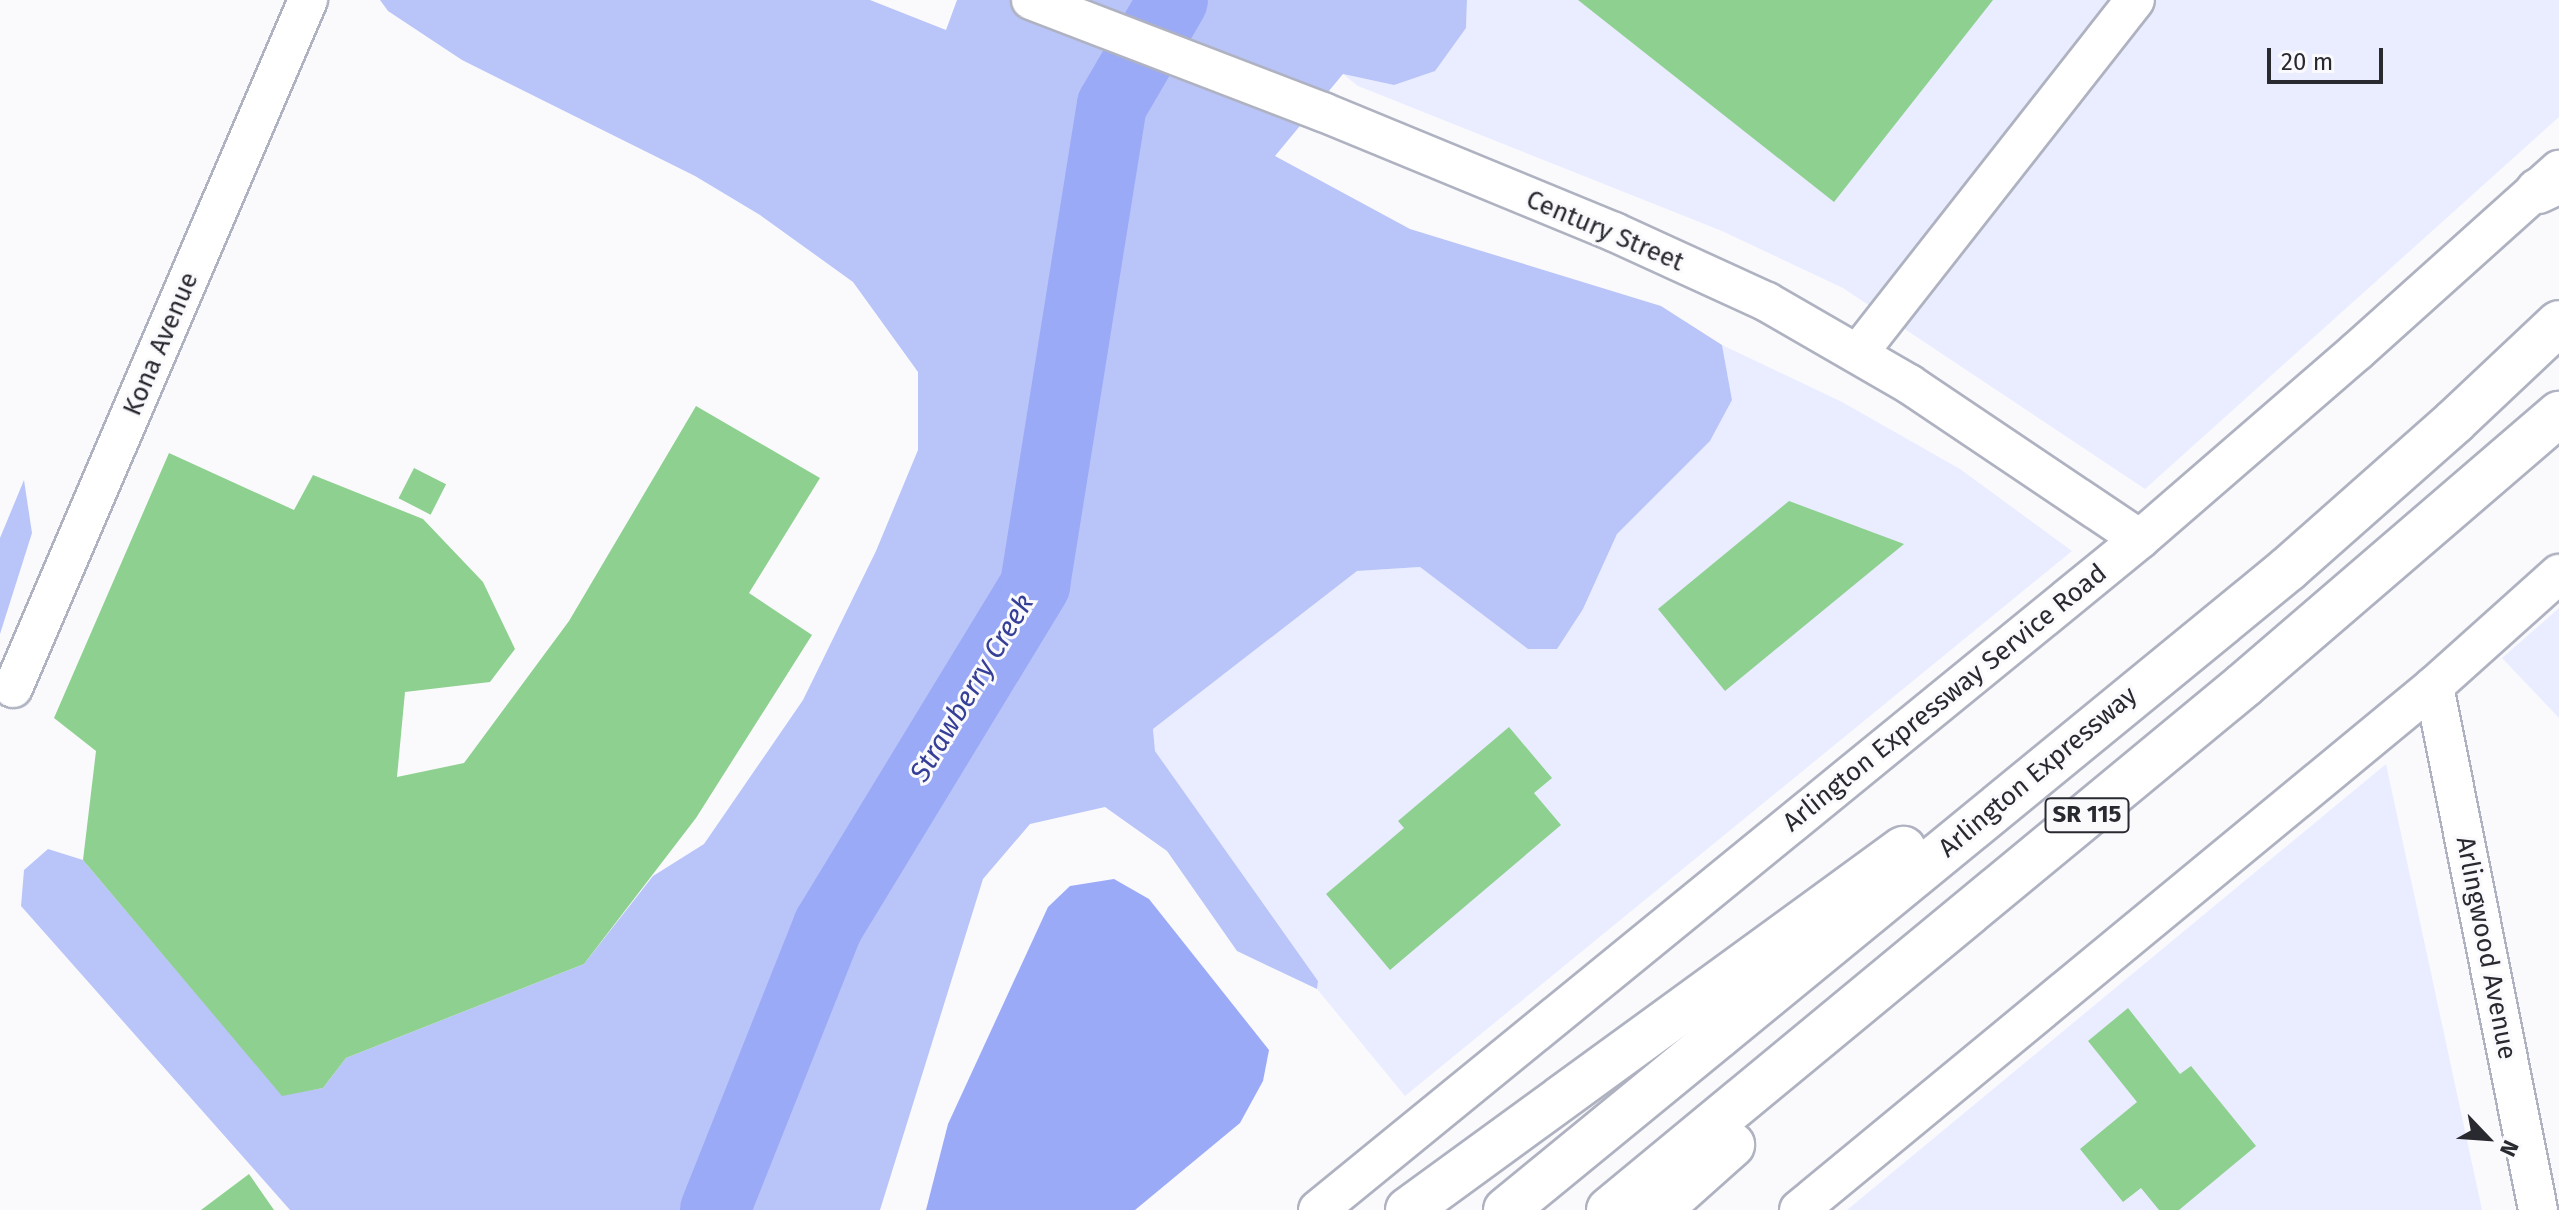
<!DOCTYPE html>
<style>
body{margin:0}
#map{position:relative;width:2559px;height:1210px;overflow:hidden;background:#fafafd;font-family:"Fira Sans",sans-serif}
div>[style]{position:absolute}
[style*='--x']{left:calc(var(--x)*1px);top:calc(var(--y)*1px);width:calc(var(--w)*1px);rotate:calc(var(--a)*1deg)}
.built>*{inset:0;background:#e9edff}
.green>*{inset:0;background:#b9c5f9}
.water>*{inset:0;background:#9aaaf7}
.river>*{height:70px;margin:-35px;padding:0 35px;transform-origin:35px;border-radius:35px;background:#9aaaf7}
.building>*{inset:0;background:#8ed08f;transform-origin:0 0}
.roads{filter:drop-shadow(2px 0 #afb2c0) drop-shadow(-2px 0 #afb2c0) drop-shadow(0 2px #afb2c0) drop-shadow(0 -2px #afb2c0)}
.minor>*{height:38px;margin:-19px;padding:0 19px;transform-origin:19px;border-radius:19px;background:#fff}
.highway>*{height:44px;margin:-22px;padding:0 22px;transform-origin:22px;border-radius:22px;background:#fff}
span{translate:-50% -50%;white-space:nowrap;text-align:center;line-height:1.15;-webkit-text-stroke:6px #fafafd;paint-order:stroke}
.shield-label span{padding:2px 6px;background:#fafafd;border:2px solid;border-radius:6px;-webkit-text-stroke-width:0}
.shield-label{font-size:24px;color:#292a30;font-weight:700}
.street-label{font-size:26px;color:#292a30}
.water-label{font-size:28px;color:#363f97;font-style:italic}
.north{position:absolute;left:2447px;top:1098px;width:80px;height:80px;-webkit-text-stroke:6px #fafafd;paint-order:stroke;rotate:115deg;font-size:22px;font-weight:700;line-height:32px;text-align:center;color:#292a30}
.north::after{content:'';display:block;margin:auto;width:28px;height:36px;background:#292a30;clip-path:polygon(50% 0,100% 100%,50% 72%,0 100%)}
.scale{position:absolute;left:2267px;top:48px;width:116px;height:36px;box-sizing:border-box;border:4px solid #292a30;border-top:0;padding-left:10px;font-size:24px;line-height:28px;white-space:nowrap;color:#292a30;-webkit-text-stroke:6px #fafafd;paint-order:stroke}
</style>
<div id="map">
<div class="built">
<i style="clip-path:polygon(1467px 0,2559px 0,2559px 117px,2145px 489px,1843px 288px,1722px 231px,1358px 86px,1343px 74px,1394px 85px,1466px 28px)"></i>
<i style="clip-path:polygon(1722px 345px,1842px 402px,1960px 469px,2072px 551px,1405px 1096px,1317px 989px,1318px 981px,1155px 751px,1153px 729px,1357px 571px,1420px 567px,1528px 649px,1583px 609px,1617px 534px,1710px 441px,1732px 400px)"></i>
<i style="clip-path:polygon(2559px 608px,2559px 718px,2502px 658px)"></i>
<i style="clip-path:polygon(2386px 764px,2482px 1210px,1847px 1210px)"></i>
</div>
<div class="green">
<i style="clip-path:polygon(380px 0,870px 0,946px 30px,957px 0,1467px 0,1466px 28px,1435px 71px,1394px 85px,1343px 74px,1275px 156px,1410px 229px,1661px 306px,1722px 345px,1732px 400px,1710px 441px,1617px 534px,1583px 609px,1557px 649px,1528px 649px,1420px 567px,1357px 571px,1153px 729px,1155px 751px,1318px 981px,1317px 989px,1237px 951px,1167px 851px,1105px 807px,1030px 824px,983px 879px,880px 1210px,290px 1210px,21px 906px,24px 870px,48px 849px,83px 860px,282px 1095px,323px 1088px,346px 1058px,584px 964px,653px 876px,704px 844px,803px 700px,876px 551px,918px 450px,918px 372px,853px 282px,760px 215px,695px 176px,462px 60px,388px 11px)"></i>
<i style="clip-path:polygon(24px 480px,32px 533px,0 634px,0 538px)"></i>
</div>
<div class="water">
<i style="clip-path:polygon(1114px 879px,1149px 899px,1269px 1050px,1263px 1081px,1240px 1123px,1135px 1210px,926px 1210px,948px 1124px,1048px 907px,1070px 886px)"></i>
</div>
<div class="river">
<i style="--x:715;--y:1210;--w:306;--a:-68.3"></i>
<i style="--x:828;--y:926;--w:399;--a:-58.7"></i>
<i style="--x:1035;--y:585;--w:486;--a:-80.9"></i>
<i style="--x:1112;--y:105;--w:121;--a:-59.8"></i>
</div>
<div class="building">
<i style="clip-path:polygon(1578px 0,1993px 0,1834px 202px)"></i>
<i style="clip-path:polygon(696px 406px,820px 478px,749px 593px,812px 635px,696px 818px,584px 964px,346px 1058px,323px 1088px,282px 1096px,83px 860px,96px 751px,54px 718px,169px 453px,294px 510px,313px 475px,423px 519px,483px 582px,515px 649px,490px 682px,405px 692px,397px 777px,464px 763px,569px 621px)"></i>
<i style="left:414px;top:468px;width:36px;height:34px;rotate:27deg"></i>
<i style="clip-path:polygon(1789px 501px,1904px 544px,1725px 691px,1658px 609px)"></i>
<i style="clip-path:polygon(1509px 727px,1552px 778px,1534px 793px,1561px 825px,1390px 970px,1326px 894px,1404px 828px,1398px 821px)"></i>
<i style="clip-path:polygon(2128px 1008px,2180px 1074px,2191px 1066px,2256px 1146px,2179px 1210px,2159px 1210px,2141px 1188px,2123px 1202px,2080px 1149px,2137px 1102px,2088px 1041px)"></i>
<i style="clip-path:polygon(249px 1174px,274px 1210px,201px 1210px)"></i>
</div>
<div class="roads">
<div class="minor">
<i style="--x:1031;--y:0;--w:313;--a:21"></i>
<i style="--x:1323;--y:112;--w:315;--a:22.4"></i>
<i style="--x:1614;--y:232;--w:168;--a:24.6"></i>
<i style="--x:1767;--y:302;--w:164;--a:30"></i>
<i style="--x:1909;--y:384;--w:278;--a:33.9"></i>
<i style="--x:1859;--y:352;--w:447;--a:-51.9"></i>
<i style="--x:2434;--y:686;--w:534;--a:78.77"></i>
<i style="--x:13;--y:688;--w:749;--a:-66.79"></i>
<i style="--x:1318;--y:1210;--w:1061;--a:-39.22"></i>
<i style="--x:2140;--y:539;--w:286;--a:-40.9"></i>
<i style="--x:2356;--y:352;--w:273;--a:-41.9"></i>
<i style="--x:1799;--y:1210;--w:823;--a:-39.53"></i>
<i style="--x:2434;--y:686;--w:168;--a:-41.9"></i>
</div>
<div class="highway">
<i style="--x:2538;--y:191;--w:23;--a:-25"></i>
<i style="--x:1408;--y:1210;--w:613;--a:-36.1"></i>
<i style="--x:1506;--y:1210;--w:1011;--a:-39.34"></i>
<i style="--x:2288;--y:569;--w:222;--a:-41.5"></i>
<i style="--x:2454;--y:422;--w:144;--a:-43.3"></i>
<i style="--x:1609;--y:1210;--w:824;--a:-39.58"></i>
<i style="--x:2244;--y:685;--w:416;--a:-40.7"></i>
<i style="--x:1659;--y:1210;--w:98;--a:-41.7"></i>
</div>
</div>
<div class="shield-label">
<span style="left:2087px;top:815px">SR 115</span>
</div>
<div class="street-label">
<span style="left:1605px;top:231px;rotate:23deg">Century Street</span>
<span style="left:161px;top:344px;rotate:-67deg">Kona Avenue</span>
<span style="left:1945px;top:698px;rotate:-39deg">Arlington Expressway Service Road</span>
<span style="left:2038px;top:772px;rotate:-40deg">Arlington Expressway</span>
<span style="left:2486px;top:948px;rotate:79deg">Arlingwood Avenue</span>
</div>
<div class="water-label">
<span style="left:972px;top:688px;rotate:-59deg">Strawberry Creek</span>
</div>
<div class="north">N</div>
<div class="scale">20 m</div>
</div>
